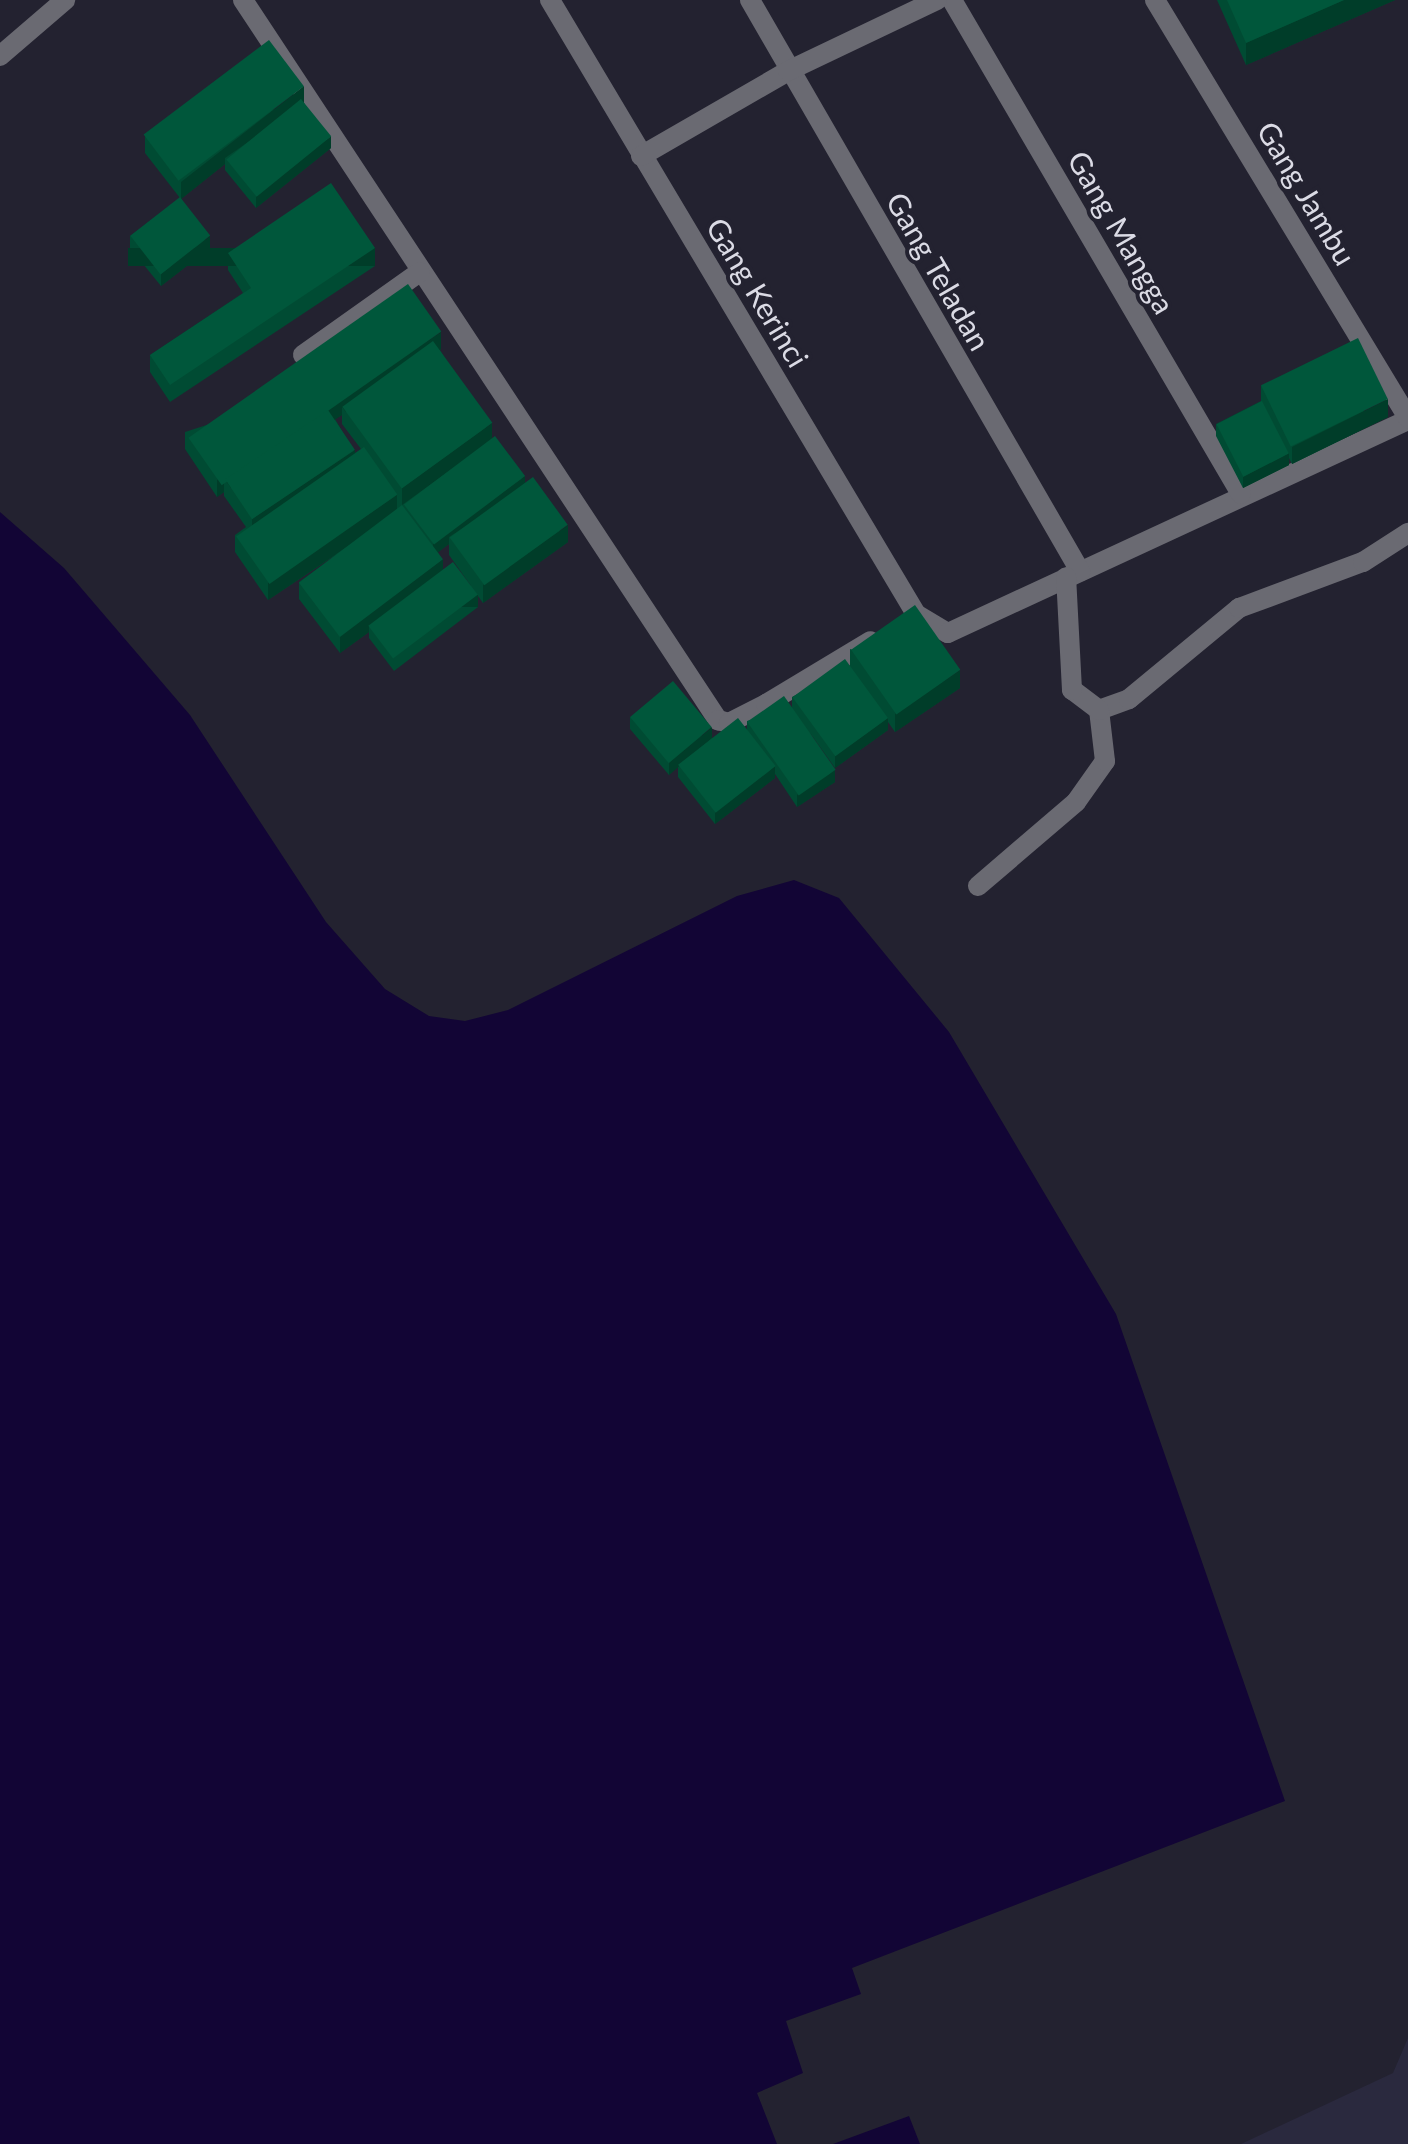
<!DOCTYPE html>
<style>
body{margin:0}
#map{position:relative;width:1408px;height:2144px;overflow:hidden;background:#232230;font-family:Lato,sans-serif}
div>[style]{position:absolute}
[style*='--x']{left:calc(var(--x)*1px);top:calc(var(--y)*1px);width:calc(var(--w)*1px);rotate:calc(var(--a)*1deg)}
.built>*{inset:0;background:#2a293e}
.water>*{inset:0;background:#120535}
.minor>*{height:20px;margin:-10px;padding:0 10px;transform-origin:10px;border-radius:10px;background:#6a6a72}
.wall>*{inset:0;background:#004b33}
.shaded-wall>*{inset:0;background:#003d29;transform-origin:0 0}
.building>*{inset:0;background:#00573b;transform-origin:0 0}
span{translate:-50% -50%;white-space:nowrap;text-align:center;line-height:1.15;-webkit-text-stroke:8px #232230;paint-order:stroke}
.street-label{font-size:30px;color:#dbdbe5}
</style>
<div id="map">
<div class="built">
<i style="clip-path:polygon(1408px 2038px,1408px 2144px,1241px 2144px,1393px 2073px)"></i>
</div>
<div class="water">
<i style="clip-path:polygon(0 512px,64px 568px,190px 715px,326px 922px,385px 989px,429px 1016px,465px 1021px,508px 1010px,737px 896px,794px 880px,839px 898px,949px 1032px,1116px 1314px,1285px 1801px,852px 1968px,861px 1994px,786px 2021px,803px 2073px,757px 2093px,777px 2144px,0 2144px)"></i>
<i style="clip-path:polygon(909px 2116px,920px 2144px,833px 2144px)"></i>
</div>
<div class="minor">
<i style="--x:243;--y:0;--w:863;--a:56.59"></i>
<i style="--x:718;--y:720;--w:11;--a:15"></i>
<i style="--x:729;--y:723;--w:42;--a:-27.2"></i>
<i style="--x:766;--y:704;--w:122;--a:-31"></i>
<i style="--x:550;--y:0;--w:715;--a:59.2"></i>
<i style="--x:916;--y:614;--w:37;--a:31"></i>
<i style="--x:948;--y:633;--w:507;--a:-24.85"></i>
<i style="--x:750;--y:0;--w:660;--a:59.97"></i>
<i style="--x:952;--y:0;--w:572;--a:59.67"></i>
<i style="--x:1155;--y:0;--w:489;--a:58.8"></i>
<i style="--x:0;--y:56;--w:86;--a:-40.7"></i>
<i style="--x:641;--y:156;--w:170;--a:-30"></i>
<i style="--x:788;--y:71;--w:165;--a:-25.5"></i>
<i style="--x:303;--y:355;--w:143;--a:-35.4"></i>
<i style="--x:1099;--y:710;--w:32;--a:-20"></i>
<i style="--x:1129;--y:699;--w:143;--a:-39.6"></i>
<i style="--x:1239;--y:608;--w:132;--a:-20.4"></i>
<i style="--x:1363;--y:562;--w:54;--a:-32.8"></i>
<i style="--x:978;--y:886;--w:129;--a:-40.6"></i>
<i style="--x:1076;--y:802;--w:50;--a:-54.7"></i>
<i style="--x:1105;--y:761;--w:51;--a:-96.7"></i>
<i style="--x:1099;--y:710;--w:34;--a:-143"></i>
<i style="--x:1072;--y:690;--w:113;--a:-93"></i>
</div>
<div class="wall">
<i style="clip-path:polygon(1217px 0,1395px 0,1246px 65px)"></i>
<i style="clip-path:polygon(304px 103px,331px 148px,256px 208px,225px 170px,225px 164px,181px 199px,210px 248px,161px 286px,130px 248px,130px 236px,180px 198px,145px 153px,145px 136px)"></i>
<i style="clip-path:polygon(228px 253px,375px 266px,170px 402px,150px 372px,150px 355px,243px 293px,228px 270px)"></i>
<i style="clip-path:polygon(evenodd,441px 349px,440px 350px,492px 438px,568px 542px,483px 603px,478px 596px,478px 607px,394px 671px,369px 638px,369px 632px,340px 653px,299px 599px,299px 582px,337px 554px,268px 600px,235px 552px,235px 535px,246px 527px,224px 496px,224px 492px,217px 497px,185px 449px,185px 432px,441px 349px,342px 415px,342px 424px,361px 449px,355px 453px,335px 419px,342px 415px,441px 349px,449px 544px,449px 555px,471px 586px,443px 570px,438px 552px,449px 544px)"></i>
<i style="clip-path:polygon(1261px 386px,1388px 417px,1292px 464px,1289px 458px,1289px 465px,1243px 488px,1216px 436px,1216px 424px,1261px 401px)"></i>
<i style="clip-path:polygon(850px 649px,960px 688px,895px 732px,888px 722px,888px 730px,835px 768px,810px 733px,835px 782px,797px 807px,775px 774px,775px 778px,715px 824px,678px 777px,678px 767px,669px 775px,630px 729px,630px 717px,712px 738px,747px 730px,747px 721px,792px 707px,792px 697px,850px 666px)"></i>
</div>
<div class="shaded-wall">
<i style="clip-path:polygon(1344px 0,1395px 0,1246px 65px,1246px 43px)"></i>
<i style="clip-path:polygon(304px 86px,304px 103px,225px 158px,225px 164px,181px 199px,181px 182px)"></i>
<i style="clip-path:polygon(331px 136px,331px 148px,256px 208px,256px 196px)"></i>
<i style="clip-path:polygon(210px 236px,210px 248px,161px 286px,161px 274px)"></i>
<i style="left:375px;top:248px;width:18px;height:247px;rotate:90deg"></i>
<i style="clip-path:polygon(441px 332px,441px 349px,346px 412px,342px 407px,342px 415px,231px 488px,224px 478px,224px 492px,217px 497px,217px 480px)"></i>
<i style="clip-path:polygon(1388px 399px,1388px 417px,1292px 464px,1292px 447px)"></i>
<i style="clip-path:polygon(492px 423px,492px 440px,402px 505px,402px 488px)"></i>
<i style="clip-path:polygon(355px 450px,355px 467px,252px 536px,252px 519px)"></i>
<i style="clip-path:polygon(1289px 453px,1289px 465px,1243px 488px,1243px 477px)"></i>
<i style="clip-path:polygon(525px 476px,525px 488px,449px 537px,449px 544px,433px 556px,433px 544px)"></i>
<i style="clip-path:polygon(397px 495px,397px 513px,268px 600px,268px 583px)"></i>
<i style="clip-path:polygon(568px 525px,568px 542px,483px 603px,483px 585px)"></i>
<i style="clip-path:polygon(443px 559px,443px 576px,369px 627px,369px 632px,340px 653px,340px 636px)"></i>
<i style="left:478px;top:595px;width:12px;height:106px;rotate:90deg"></i>
<i style="clip-path:polygon(960px 670px,960px 688px,895px 732px,895px 714px)"></i>
<i style="clip-path:polygon(888px 718px,888px 730px,835px 768px,835px 756px)"></i>
<i style="clip-path:polygon(712px 727px,712px 738px,669px 775px,669px 763px)"></i>
<i style="clip-path:polygon(775px 766px,775px 778px,715px 824px,715px 812px)"></i>
<i style="clip-path:polygon(835px 770px,835px 782px,797px 807px,797px 795px)"></i>
</div>
<div class="building">
<i style="clip-path:polygon(1227px 0,1344px 0,1246px 43px)"></i>
<i style="left:269px;top:40px;width:58px;height:157px;rotate:53deg"></i>
<i style="left:301px;top:99px;width:48px;height:96px;rotate:51deg"></i>
<i style="clip-path:polygon(331px 183px,375px 248px,170px 385px,150px 355px,251px 288px,228px 253px)"></i>
<i style="left:180px;top:197px;width:49px;height:63px;rotate:52deg"></i>
<i style="left:408px;top:284px;width:58px;height:268px;rotate:55deg"></i>
<i style="left:1358px;top:338px;width:68px;height:108px;rotate:64deg"></i>
<i style="left:433px;top:341px;width:101px;height:112px;rotate:54deg"></i>
<i style="left:1262px;top:401px;width:59px;height:51px;rotate:63deg"></i>
<i style="left:328px;top:410px;width:48px;height:124px;rotate:56deg"></i>
<i style="left:495px;top:436px;width:50px;height:114px;rotate:53deg"></i>
<i style="left:364px;top:447px;width:58px;height:156px;rotate:55deg"></i>
<i style="left:533px;top:477px;width:59px;height:103px;rotate:54deg"></i>
<i style="left:402px;top:505px;width:68px;height:129px;rotate:53deg"></i>
<i style="left:453px;top:562px;width:41px;height:106px;rotate:53deg"></i>
<i style="left:915px;top:605px;width:79px;height:78px;rotate:55deg"></i>
<i style="left:845px;top:659px;width:73px;height:65px;rotate:54deg"></i>
<i style="left:673px;top:681px;width:60px;height:56px;rotate:50deg"></i>
<i style="left:784px;top:696px;width:90px;height:45px;rotate:55deg"></i>
<i style="left:738px;top:718px;width:61px;height:76px;rotate:52deg"></i>
</div>
<div class="street-label">
<span style="left:1307px;top:193px;rotate:59deg">Gang Jambu</span>
<span style="left:1122px;top:232px;rotate:60deg">Gang Mangga</span>
<span style="left:939px;top:271px;rotate:60deg">Gang Teladan</span>
<span style="left:758px;top:292px;rotate:59deg">Gang Kerinci</span>
</div>
</div>
